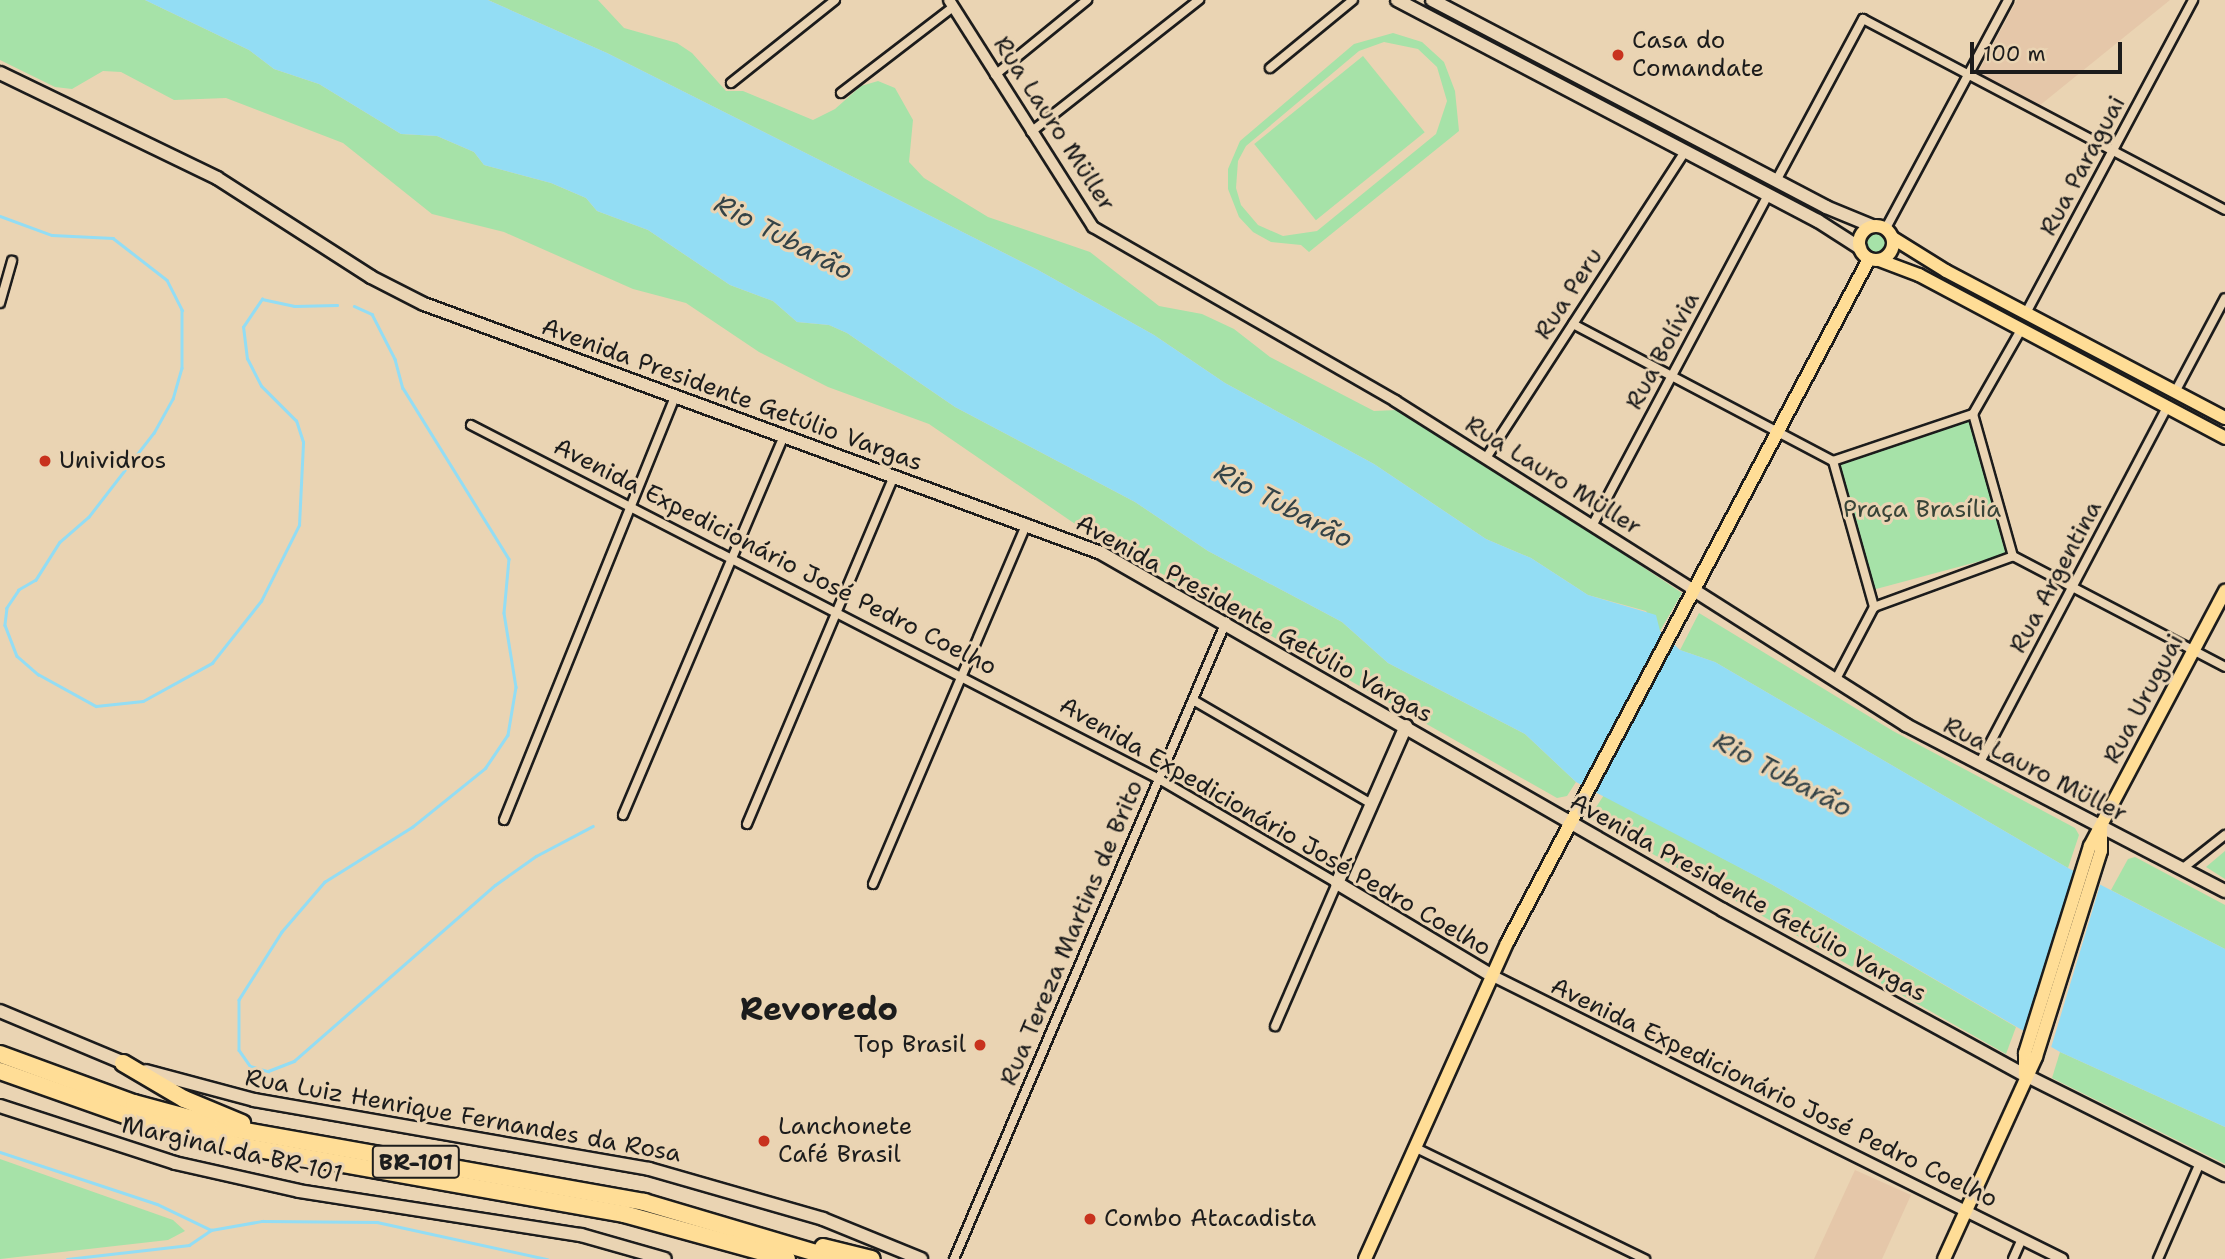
<!DOCTYPE html>
<meta charset="utf-8">
<style>
body{margin:0}
#map{position:relative;width:2225px;height:1259px;overflow:hidden;background:#ead4b3;font-family:"Shantell Sans",sans-serif}
div>[style]{position:absolute}
[style*='--x']{left:calc(var(--x)*1px);top:calc(var(--y)*1px);width:calc(var(--w)*1px);rotate:calc(var(--a)*1deg)}
.built>*{inset:0;background:#e5c7a9}
.green>*{inset:0;background:#a6e2a8;transform-origin:0 0}
.round{border-radius:50%}
.water>*{inset:0;background:#93ddf4}
.pier>*{inset:0;background:#ead4b3}
.stream>*{height:2.5px;margin:-1.25px;padding:0 1.25px;transform-origin:1.25px;border-radius:1.25px;background:#93ddf4}
.roads{filter:drop-shadow(2px 0 #1c1c1c) drop-shadow(-2px 0 #1c1c1c) drop-shadow(0 2px #1c1c1c) drop-shadow(0 -2px #1c1c1c)}
.minor>*{height:8px;margin:-4px;padding:0 4px;transform-origin:4px;border-radius:4px;background:#ead4b3}
.tertiary>*{height:10px;margin:-5px;padding:0 5px;transform-origin:5px;border-radius:5px;background:#ead4b3}
.secondary>*{height:12px;margin:-6px;padding:0 6px;transform-origin:6px;border-radius:6px;background:#ead4b3}
.primary>*{height:12px;margin:-6px;padding:0 6px;transform-origin:6px;border-radius:6px;background:#ffdd96}
.primary>.ring{margin:-6px;padding:0;box-sizing:content-box;background:none;border:12px solid #ffdd96;border-radius:50%}
.motorway>*{height:16px;margin:-8px;padding:0 8px;transform-origin:8px;border-radius:8px;background:#ffdd96}
.dots>*{width:19px;height:19px;translate:-50% -50%;box-sizing:border-box;border:4px solid #ead4b3;border-radius:50%}
span{translate:-50% -50%;white-space:nowrap;text-align:center;line-height:1.15;-webkit-text-stroke:6px #ead4b3;paint-order:stroke}
.shield-label span{padding:2px 5px;background:#ead4b3;border:2px solid;border-radius:5px;-webkit-text-stroke-width:0}
.shield-label{font-size:23px;color:#1c1c1c;font-weight:700}
.poi-label{font-size:24px;color:#1c1c1c}
.left{translate:0 -50%;text-align:left}
.right{translate:-100% -50%;text-align:right}
.street-label{font-size:24px;color:#1c1c1c}
.park-label{font-size:24px;color:#384438}
.water-label{font-size:26px;color:#344347;font-style:italic}
.district-label{font-size:32px;color:#1c1c1c;font-weight:700}
.scale{position:absolute;left:1970px;top:42px;width:152px;height:32px;box-sizing:border-box;border:4px solid #1c1c1c;border-top:0;padding-left:9px;font-size:21px;line-height:24px;white-space:nowrap;color:#1c1c1c;-webkit-text-stroke:5px #ead4b3;paint-order:stroke}
</style>
<div id="map">
<div class="built">
<i style="clip-path:polygon(2017px 0,2170px 0,2039px 106px,1977px 74px)"></i>
<i style="clip-path:polygon(1855px 1170px,1911px 1195px,1882px 1259px,1814px 1259px)"></i>
</div>
<div class="green">
<i style="clip-path:polygon(0 0,145px 0,249px 50px,274px 69px,319px 84px,401px 134px,437px 136px,474px 152px,484px 165px,551px 183px,586px 198px,597px 211px,648px 230px,730px 285px,773px 301px,797px 322px,829px 325px,847px 333px,955px 407px,1135px 502px,1208px 551px,1342px 622px,1388px 663px,1525px 734px,1576px 782px,1567px 796px,1557px 798px,1081px 528px,929px 424px,828px 387px,759px 352px,686px 303px,633px 289px,504px 232px,432px 214px,343px 143px,226px 98px,174px 100px,121px 72px,103px 71px,72px 89px,55px 87px,0 60px)"></i>
<i style="clip-path:polygon(488px 0,598px 0,624px 28px,677px 43px,692px 53px,726px 91px,743px 91px,813px 120px,835px 109px,861px 86px,878px 81px,895px 88px,913px 120px,909px 162px,924px 178px,988px 217px,1090px 252px,1159px 306px,1202px 314px,1234px 329px,1270px 357px,1374px 411px,1397px 410px,1483px 461px,1682px 593px,1660px 631px,1646px 611px,1588px 595px,1531px 558px,1486px 539px,1374px 464px,1225px 383px,1154px 335px,1038px 270px,607px 53px)"></i>
<i style="clip-path:polygon(evenodd,1393px 33px,1422px 42px,1444px 62px,1455px 91px,1459px 131px,1309px 252px,1301px 245px,1271px 242px,1253px 232px,1239px 217px,1228px 189px,1228px 169px,1240px 141px,1354px 44px,1393px 33px,1384px 42px,1418px 49px,1437px 67px,1447px 101px,1436px 134px,1317px 231px,1283px 236px,1258px 225px,1241px 205px,1236px 188px,1238px 161px,1246px 146px,1359px 51px,1384px 42px)"></i>
<i style="left:1363px;top:56px;width:98px;height:140px;rotate:51deg"></i>
<i class="round" style="left:1867px;top:233px;width:20px;height:20px"></i>
<i style="left:1970px;top:421px;width:138px;height:139px;rotate:75deg"></i>
<i style="clip-path:polygon(1699px 613px,1893px 731px,2075px 828px,2079px 835px,2068px 868px,1715px 662px,1680px 650px)"></i>
<i style="clip-path:polygon(1604px 795px,1771px 884px,2016px 1027px,2006px 1054px,1589px 818px)"></i>
<i style="clip-path:polygon(2225px 851px,2225px 879px,2206px 867px)"></i>
<i style="clip-path:polygon(2135px 857px,2225px 905px,2225px 949px,2111px 890px,2128px 859px)"></i>
<i style="clip-path:polygon(2060px 1052px,2225px 1127px,2225px 1164px,2052px 1078px)"></i>
<i style="clip-path:polygon(0 1159px,173px 1220px,185px 1231px,168px 1240px,0 1259px)"></i>
</div>
<div class="water">
<i style="clip-path:polygon(145px 0,488px 0,607px 53px,1038px 270px,1154px 335px,1225px 383px,1374px 464px,1486px 539px,1531px 558px,1588px 595px,1656px 615px,1660px 631px,1680px 650px,1715px 662px,2068px 868px,2225px 949px,2225px 1127px,2060px 1052px,1771px 884px,1576px 782px,1525px 734px,1388px 663px,1342px 622px,1208px 551px,1135px 502px,955px 407px,847px 333px,829px 325px,797px 322px,773px 301px,730px 285px,648px 230px,597px 211px,586px 198px,551px 183px,484px 165px,474px 152px,437px 136px,401px 134px,319px 84px,274px 69px,249px 50px)"></i>
</div>
<div class="pier">
<i style="clip-path:polygon(2079px 870px,2101px 882px,2050px 1051px,2026px 1037px)"></i>
</div>
<div class="stream">
<i style="--x:0;--y:216;--w:55;--a:20.1"></i>
<i style="--x:52;--y:235;--w:61;--a:2.8"></i>
<i style="--x:113;--y:238;--w:68;--a:37.9"></i>
<i style="--x:167;--y:280;--w:34;--a:63"></i>
<i style="--x:182;--y:310;--w:58;--a:90"></i>
<i style="--x:182;--y:368;--w:32;--a:106"></i>
<i style="--x:173;--y:399;--w:39;--a:119"></i>
<i style="--x:154;--y:433;--w:106;--a:127.7"></i>
<i style="--x:89;--y:517;--w:38;--a:139"></i>
<i style="--x:60;--y:542;--w:45;--a:122.3"></i>
<i style="--x:36;--y:580;--w:20;--a:150"></i>
<i style="--x:19;--y:590;--w:22;--a:124"></i>
<i style="--x:7;--y:608;--w:17;--a:97"></i>
<i style="--x:5;--y:625;--w:33;--a:69"></i>
<i style="--x:17;--y:656;--w:28;--a:41"></i>
<i style="--x:38;--y:674;--w:66;--a:28.9"></i>
<i style="--x:96;--y:706;--w:47;--a:-6.1"></i>
<i style="--x:143;--y:701;--w:79;--a:-28.8"></i>
<i style="--x:212;--y:663;--w:79;--a:-51.7"></i>
<i style="--x:261;--y:601;--w:85;--a:-63.4"></i>
<i style="--x:299;--y:525;--w:83;--a:-87.2"></i>
<i style="--x:303;--y:442;--w:22;--a:-108"></i>
<i style="--x:296;--y:421;--w:49;--a:-135"></i>
<i style="--x:261;--y:386;--w:30;--a:-117"></i>
<i style="--x:247;--y:359;--w:32;--a:-97"></i>
<i style="--x:243;--y:327;--w:34;--a:-56"></i>
<i style="--x:262;--y:299;--w:33;--a:12"></i>
<i style="--x:294;--y:306;--w:43;--a:-1.3"></i>
<i style="--x:354;--y:306;--w:20;--a:24"></i>
<i style="--x:372;--y:314;--w:51;--a:62.9"></i>
<i style="--x:395;--y:359;--w:30;--a:75"></i>
<i style="--x:403;--y:388;--w:201;--a:58.2"></i>
<i style="--x:509;--y:559;--w:54;--a:95.3"></i>
<i style="--x:504;--y:613;--w:75;--a:80.8"></i>
<i style="--x:516;--y:687;--w:49;--a:99.5"></i>
<i style="--x:508;--y:735;--w:40;--a:124"></i>
<i style="--x:486;--y:768;--w:94;--a:141.1"></i>
<i style="--x:413;--y:827;--w:104;--a:148"></i>
<i style="--x:325;--y:882;--w:66;--a:130.7"></i>
<i style="--x:282;--y:932;--w:80;--a:122.3"></i>
<i style="--x:239;--y:1000;--w:50;--a:90"></i>
<i style="--x:239;--y:1050;--w:19;--a:55"></i>
<i style="--x:250;--y:1066;--w:19;--a:16"></i>
<i style="--x:268;--y:1071;--w:28;--a:-21"></i>
<i style="--x:294;--y:1061;--w:267;--a:-41.2"></i>
<i style="--x:495;--y:885;--w:50;--a:-35.3"></i>
<i style="--x:536;--y:856;--w:64;--a:-27.8"></i>
<i style="--x:0;--y:1152;--w:165;--a:18.3"></i>
<i style="--x:157;--y:1204;--w:60;--a:25.7"></i>
<i style="--x:211;--y:1230;--w:52;--a:-10"></i>
<i style="--x:262;--y:1221;--w:115;--a:0.5"></i>
<i style="--x:377;--y:1222;--w:174;--a:12.3"></i>
<i style="--x:67;--y:1259;--w:123;--a:-6.5"></i>
<i style="--x:189;--y:1245;--w:27;--a:-34"></i>
</div>
<div class="roads">
<div class="minor">
<i style="--x:1270;--y:68;--w:107;--a:-39.3"></i>
<i style="--x:995;--y:75;--w:119;--a:-39.2"></i>
<i style="--x:731;--y:83;--w:133;--a:-38.6"></i>
<i style="--x:841;--y:93;--w:141;--a:-37.5"></i>
<i style="--x:1031;--y:132;--w:214;--a:-38.2"></i>
<i style="--x:1776;--y:181;--w:184;--a:-61.8"></i>
<i style="--x:1863;--y:19;--w:409;--a:27.8"></i>
<i style="--x:1886;--y:228;--w:259;--a:-61.8"></i>
<i style="--x:0;--y:303;--w:44;--a:-74.1"></i>
<i style="--x:2026;--y:313;--w:355;--a:-61.9"></i>
<i style="--x:1573;--y:324;--w:294;--a:27.8"></i>
<i style="--x:2175;--y:392;--w:106;--a:-62"></i>
<i style="--x:1973;--y:414;--w:148;--a:74.3"></i>
<i style="--x:1973;--y:414;--w:97;--a:-60.3"></i>
<i style="--x:471;--y:425;--w:774;--a:27.23"></i>
<i style="--x:1159;--y:779;--w:206;--a:30.3"></i>
<i style="--x:1337;--y:883;--w:156;--a:113.4"></i>
<i style="--x:1486;--y:458;--w:366;--a:-57"></i>
<i style="--x:1833;--y:461;--w:152;--a:74.3"></i>
<i style="--x:1833;--y:461;--w:148;--a:-18.6"></i>
<i style="--x:1592;--y:526;--w:375;--a:-62"></i>
<i style="--x:2013;--y:556;--w:239;--a:27.6"></i>
<i style="--x:1874;--y:607;--w:148;--a:-20.1"></i>
<i style="--x:1835;--y:681;--w:84;--a:-62.2"></i>
<i style="--x:1193;--y:700;--w:207;--a:30.2"></i>
<i style="--x:1979;--y:764;--w:403;--a:-62.2"></i>
<i style="--x:623;--y:815;--w:412;--a:-67"></i>
<i style="--x:504;--y:820;--w:457;--a:-68"></i>
<i style="--x:747;--y:824;--w:378;--a:-67.1"></i>
<i style="--x:2182;--y:869;--w:55;--a:-38.3"></i>
<i style="--x:873;--y:884;--w:392;--a:-66.9"></i>
<i style="--x:1414;--y:1147;--w:257;--a:25.9"></i>
<i style="--x:954;--y:1259;--w:693;--a:-66.88"></i>
<i style="--x:2013;--y:1259;--w:22;--a:-66"></i>
<i style="--x:2158;--y:1259;--w:105;--a:-66.4"></i>
</div>
<div class="tertiary">
<i style="--x:949;--y:0;--w:269;--a:57.6"></i>
<i style="--x:1093;--y:227;--w:349;--a:29.9"></i>
<i style="--x:1395;--y:401;--w:352;--a:32.3"></i>
<i style="--x:1491;--y:975;--w:638;--a:26.44"></i>
</div>
<div class="secondary">
<i style="--x:1397;--y:0;--w:475;--a:27.7"></i>
<i style="--x:1818;--y:221;--w:50;--a:32.7"></i>
<i style="--x:1432;--y:0;--w:445;--a:27.7"></i>
<i style="--x:1826;--y:207;--w:50;--a:22.4"></i>
<i style="--x:0;--y:73;--w:241;--a:25.8"></i>
<i style="--x:217;--y:178;--w:183;--a:32.7"></i>
<i style="--x:371;--y:277;--w:59;--a:27"></i>
<i style="--x:424;--y:304;--w:721;--a:20.19"></i>
<i style="--x:1101;--y:553;--w:717;--a:29.85"></i>
<i style="--x:1723;--y:910;--w:344;--a:28.7"></i>
<i style="--x:2025;--y:1075;--w:224;--a:26.6"></i>
<i style="--x:1692;--y:589;--w:254;--a:32.4"></i>
<i style="--x:1906;--y:725;--w:360;--a:27.5"></i>
<i style="--x:1406;--y:726;--w:171;--a:113.7"></i>
<i style="--x:1337;--y:883;--w:179;--a:30.9"></i>
<i style="--x:0;--y:1011;--w:140;--a:22.7"></i>
<i style="--x:146;--y:1071;--w:112;--a:15"></i>
<i style="--x:254;--y:1100;--w:401;--a:9.9"></i>
<i style="--x:649;--y:1169;--w:181;--a:16"></i>
<i style="--x:823;--y:1219;--w:106;--a:22.2"></i>
<i style="--x:0;--y:1106;--w:184;--a:18"></i>
<i style="--x:175;--y:1163;--w:127;--a:12.7"></i>
<i style="--x:299;--y:1191;--w:285;--a:8.9"></i>
<i style="--x:581;--y:1235;--w:87;--a:15.9"></i>
</div>
<div class="primary">
<i class="ring" style="left:1859px;top:226px;width:22px;height:22px"></i>
<i style="--x:1893;--y:238;--w:62;--a:31.9"></i>
<i style="--x:1946;--y:271;--w:315;--a:27.8"></i>
<i style="--x:1879;--y:260;--w:43;--a:20.6"></i>
<i style="--x:1919;--y:275;--w:347;--a:28"></i>
<i style="--x:2025;--y:1075;--w:22;--a:-90"></i>
<i style="--x:2025;--y:1053;--w:217;--a:-72.6"></i>
<i style="--x:2090;--y:846;--w:289;--a:-62.1"></i>
<i style="--x:1365;--y:1259;--w:346;--a:-65.8"></i>
<i style="--x:1507;--y:943;--w:774;--a:-62.11"></i>
<i style="--x:1944;--y:1259;--w:222;--a:-65.5"></i>
<i style="--x:2036;--y:1057;--w:216;--a:-72.5"></i>
<i style="--x:2101;--y:851;--w:24;--a:-90"></i>
</div>
<div class="motorway">
<i style="--x:0;--y:1054;--w:143;--a:20.1"></i>
<i style="--x:134;--y:1103;--w:92;--a:15.1"></i>
<i style="--x:223;--y:1127;--w:428;--a:10.1"></i>
<i style="--x:644;--y:1202;--w:200;--a:16.5"></i>
<i style="--x:123;--y:1063;--w:71;--a:30.5"></i>
<i style="--x:184;--y:1099;--w:63;--a:22.5"></i>
<i style="--x:0;--y:1071;--w:141;--a:19.5"></i>
<i style="--x:133;--y:1118;--w:106;--a:14.7"></i>
<i style="--x:236;--y:1145;--w:394;--a:10.1"></i>
<i style="--x:624;--y:1214;--w:169;--a:15.4"></i>
<i style="--x:823;--y:1247;--w:50;--a:13.8"></i>
</div>
</div>
<div class="dots">
<i style="left:1618px;top:55px;background:#c8321e"></i>
<i style="left:45px;top:461px;background:#c8321e"></i>
<i style="left:980px;top:1045px;background:#c8321e"></i>
<i style="left:764px;top:1141px;background:#c8321e"></i>
<i style="left:1090px;top:1219px;background:#c8321e"></i>
</div>
<div class="shield-label">
<span style="left:416px;top:1162px">BR-101</span>
</div>
<div class="poi-label">
<span class="left" style="left:1632px;top:55px">Casa do<br>Comandate</span>
<span class="left" style="left:59px;top:461px">Unividros</span>
<span class="right" style="left:966px;top:1045px">Top Brasil</span>
<span class="left" style="left:778px;top:1141px">Lanchonete<br>Café Brasil</span>
<span class="left" style="left:1104px;top:1219px">Combo Atacadista</span>
</div>
<div class="street-label">
<span style="left:1054px;top:124px;rotate:57deg">Rua Lauro Müller</span>
<span style="left:2083px;top:166px;rotate:-62deg">Rua Paraguai</span>
<span style="left:1569px;top:294px;rotate:-57deg">Rua Peru</span>
<span style="left:1663px;top:351px;rotate:-62deg">Rua Bolívia</span>
<span style="left:732px;top:395px;rotate:20deg">Avenida Presidente Getúlio Vargas</span>
<span style="left:1553px;top:476px;rotate:32deg">Rua Lauro Müller</span>
<span style="left:775px;top:557px;rotate:27deg">Avenida Expedicionário José Pedro Coelho</span>
<span style="left:2056px;top:577px;rotate:-62deg">Rua Argentina</span>
<span style="left:1254px;top:619px;rotate:29deg">Avenida Presidente Getúlio Vargas</span>
<span style="left:2144px;top:699px;rotate:-62deg">Rua Uruguai</span>
<span style="left:2035px;top:770px;rotate:27deg">Rua Lauro Müller</span>
<span style="left:1275px;top:827px;rotate:30deg">Avenida Expedicionário José Pedro Coelho</span>
<span style="left:1748px;top:898px;rotate:29deg">Avenida Presidente Getúlio Vargas</span>
<span style="left:1072px;top:933px;rotate:-67deg">Rua Tereza Martins de Brito</span>
<span style="left:1774px;top:1093px;rotate:26deg">Avenida Expedicionário José Pedro Coelho</span>
<span style="left:463px;top:1116px;rotate:10deg">Rua Luiz Henrique Fernandes da Rosa</span>
<span style="left:232px;top:1150px;rotate:13deg">Marginal da BR-101</span>
</div>
<div class="park-label">
<span style="left:1922px;top:510px">Praça Brasília</span>
</div>
<div class="water-label">
<span style="left:784px;top:237px;rotate:28deg">Rio Tubarão</span>
<span style="left:1284px;top:505px;rotate:28deg">Rio Tubarão</span>
<span style="left:1783px;top:774px;rotate:28deg">Rio Tubarão</span>
</div>
<div class="district-label">
<span style="left:819px;top:1009px">Revoredo</span>
</div>
<div class="scale">100 m</div>
</div>
